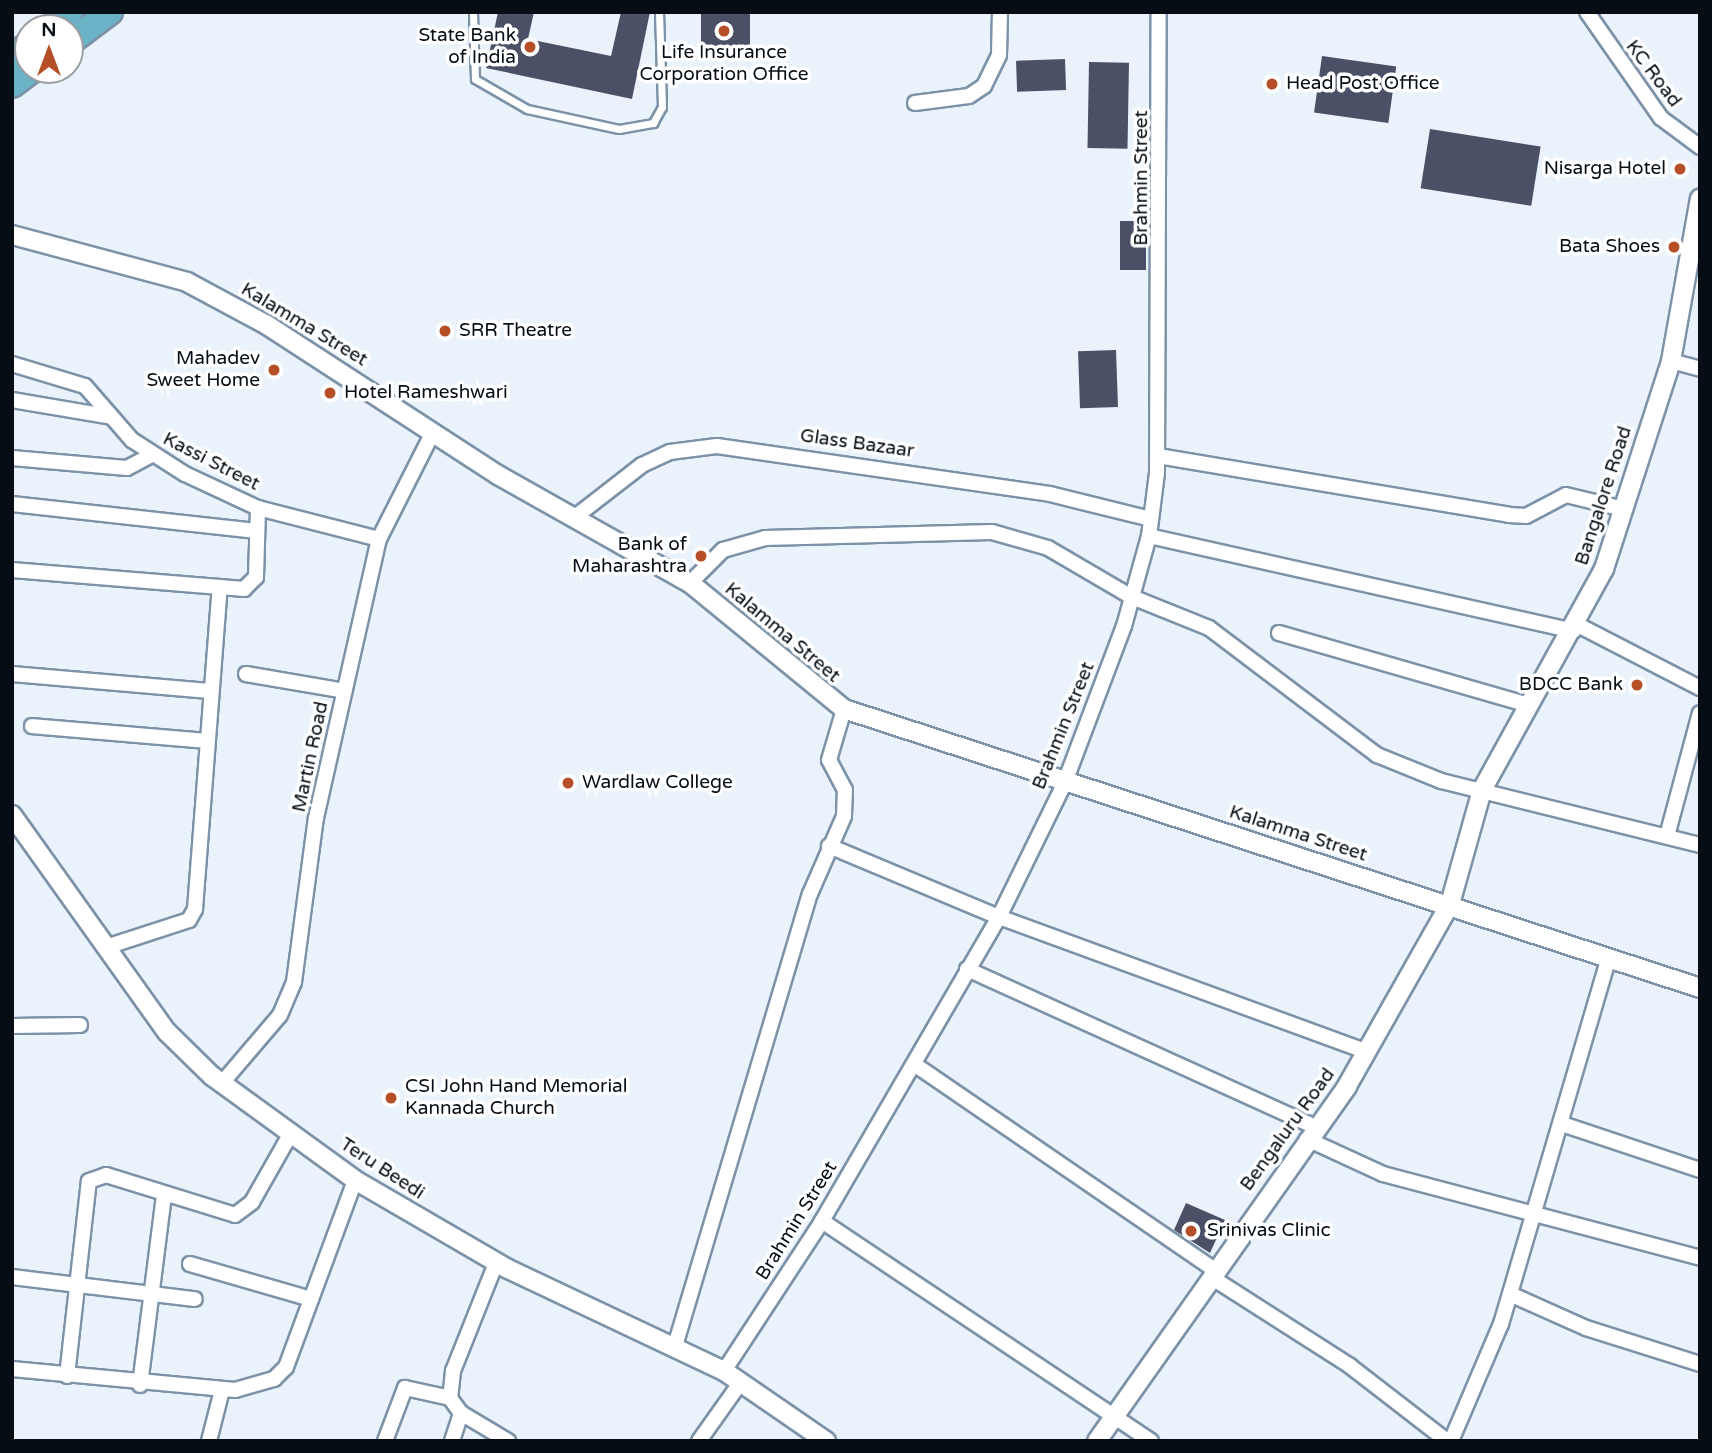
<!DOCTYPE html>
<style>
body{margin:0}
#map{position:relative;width:1712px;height:1453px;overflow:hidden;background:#eaf3fc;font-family:"Varela Round",sans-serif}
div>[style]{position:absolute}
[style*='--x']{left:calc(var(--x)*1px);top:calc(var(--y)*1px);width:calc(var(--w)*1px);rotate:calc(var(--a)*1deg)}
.building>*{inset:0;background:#4c5067;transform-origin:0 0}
.roads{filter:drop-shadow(2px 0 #7d92a7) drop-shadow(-2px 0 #7d92a7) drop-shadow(0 2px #7d92a7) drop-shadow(0 -2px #7d92a7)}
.service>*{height:7px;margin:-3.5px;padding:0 3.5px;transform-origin:3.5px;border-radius:3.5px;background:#fff}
.minor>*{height:14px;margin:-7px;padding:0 7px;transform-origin:7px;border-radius:7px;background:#fff}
.tertiary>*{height:18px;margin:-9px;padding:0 9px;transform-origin:9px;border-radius:9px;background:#fff}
.trunk>*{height:24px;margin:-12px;padding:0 12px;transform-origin:12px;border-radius:12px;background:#6ab3c6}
.dots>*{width:19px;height:19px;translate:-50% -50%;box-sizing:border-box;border:4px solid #fff;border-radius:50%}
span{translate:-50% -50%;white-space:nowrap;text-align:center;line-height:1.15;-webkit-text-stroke:7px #fff;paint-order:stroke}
.poi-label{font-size:19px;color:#060d14}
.right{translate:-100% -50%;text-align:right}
.left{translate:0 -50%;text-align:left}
.street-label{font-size:19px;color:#060d14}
.frame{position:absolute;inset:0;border:14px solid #060d14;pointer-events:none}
.north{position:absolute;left:14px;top:14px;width:70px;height:70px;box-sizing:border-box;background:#fff;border:2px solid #9b9ea1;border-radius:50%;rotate:0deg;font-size:19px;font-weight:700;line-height:28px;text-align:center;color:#060d14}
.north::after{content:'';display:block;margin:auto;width:24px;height:32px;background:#b64e28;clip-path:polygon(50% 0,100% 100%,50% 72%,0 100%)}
</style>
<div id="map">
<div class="building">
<i style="clip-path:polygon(498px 12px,534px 12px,528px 39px,611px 56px,621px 12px,650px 12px,632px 99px,486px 68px)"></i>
<i style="left:701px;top:12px;width:49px;height:38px"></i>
<i style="left:1322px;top:56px;width:75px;height:57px;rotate:8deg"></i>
<i style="left:1065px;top:59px;width:31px;height:49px;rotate:88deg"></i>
<i style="left:1089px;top:62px;width:40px;height:86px;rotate:1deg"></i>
<i style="left:1430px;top:129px;width:112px;height:60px;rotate:9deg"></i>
<i style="left:1120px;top:221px;width:26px;height:49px"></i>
<i style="left:1116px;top:350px;width:57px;height:38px;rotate:88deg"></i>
<i style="clip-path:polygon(1186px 1203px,1225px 1220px,1210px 1253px,1174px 1230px)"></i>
</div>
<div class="roads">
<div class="service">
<i style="--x:473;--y:12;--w:67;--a:88.3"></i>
<i style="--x:475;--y:79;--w:60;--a:30"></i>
<i style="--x:527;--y:109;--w:94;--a:12.3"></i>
<i style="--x:619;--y:129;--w:35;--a:-10"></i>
<i style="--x:653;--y:123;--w:18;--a:-61"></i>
<i style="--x:662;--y:107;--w:95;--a:-91.8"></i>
</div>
<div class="minor">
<i style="--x:1587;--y:12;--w:129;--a:55.1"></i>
<i style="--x:1661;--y:118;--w:49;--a:36.6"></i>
<i style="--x:915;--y:103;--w:54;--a:-7.4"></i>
<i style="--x:969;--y:96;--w:18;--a:-34"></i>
<i style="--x:984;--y:86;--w:34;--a:-64"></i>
<i style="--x:999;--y:55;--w:43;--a:-88.7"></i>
<i style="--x:1671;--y:361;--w:30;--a:15"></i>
<i style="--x:12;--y:364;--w:76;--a:16.8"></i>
<i style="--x:85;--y:386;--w:72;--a:49"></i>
<i style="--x:132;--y:440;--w:63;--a:32.7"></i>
<i style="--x:185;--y:474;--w:81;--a:25"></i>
<i style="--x:258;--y:508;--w:125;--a:14.4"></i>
<i style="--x:12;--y:400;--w:101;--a:9.6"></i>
<i style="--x:1158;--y:456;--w:356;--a:9.5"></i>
<i style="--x:1509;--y:515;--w:17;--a:3"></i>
<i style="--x:1526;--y:516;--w:45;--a:-27.7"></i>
<i style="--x:1566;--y:495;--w:60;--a:13.6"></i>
<i style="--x:12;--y:458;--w:115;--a:5"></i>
<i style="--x:127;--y:468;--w:27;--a:-28"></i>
<i style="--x:12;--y:504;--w:246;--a:6.3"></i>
<i style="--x:575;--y:517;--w:85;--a:-37.8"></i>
<i style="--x:642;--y:465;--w:31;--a:-25"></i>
<i style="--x:670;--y:452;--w:47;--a:-7.3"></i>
<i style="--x:717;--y:446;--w:336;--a:8.2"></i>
<i style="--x:1050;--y:494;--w:104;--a:13.9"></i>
<i style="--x:1149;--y:536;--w:435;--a:12.6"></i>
<i style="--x:12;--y:570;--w:233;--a:4.7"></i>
<i style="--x:244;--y:589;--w:17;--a:-45"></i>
<i style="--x:256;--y:577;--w:69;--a:-88.3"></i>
<i style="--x:690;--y:583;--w:47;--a:-45"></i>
<i style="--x:723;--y:550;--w:44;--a:-15.9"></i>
<i style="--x:765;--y:538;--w:227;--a:-1.5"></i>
<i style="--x:992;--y:532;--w:58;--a:15.9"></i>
<i style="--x:1048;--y:548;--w:97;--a:30.3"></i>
<i style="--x:1132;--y:597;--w:83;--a:21.9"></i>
<i style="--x:1209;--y:628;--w:211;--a:37.1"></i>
<i style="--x:1377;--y:755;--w:69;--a:22.1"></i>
<i style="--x:1441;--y:781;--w:267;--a:13.9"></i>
<i style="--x:1576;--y:624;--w:140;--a:27.3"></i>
<i style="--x:1279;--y:633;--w:259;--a:16.1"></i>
<i style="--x:12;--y:674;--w:198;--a:4.9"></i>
<i style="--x:246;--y:674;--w:100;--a:9.7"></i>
<i style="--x:32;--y:726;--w:175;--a:4.9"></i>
<i style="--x:1667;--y:836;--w:127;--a:-75"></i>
<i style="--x:829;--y:846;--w:184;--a:22.7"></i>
<i style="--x:999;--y:917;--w:393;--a:20.1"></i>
<i style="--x:106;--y:947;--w:87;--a:-18"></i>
<i style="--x:189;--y:920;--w:13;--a:-61"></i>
<i style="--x:195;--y:909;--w:323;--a:-85.6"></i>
<i style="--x:967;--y:969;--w:383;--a:24.4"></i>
<i style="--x:12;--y:1026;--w:68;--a:-0.8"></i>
<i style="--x:914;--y:1064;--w:365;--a:34.4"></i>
<i style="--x:222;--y:1083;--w:89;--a:-49.5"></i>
<i style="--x:280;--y:1015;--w:36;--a:-67"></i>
<i style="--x:294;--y:982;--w:165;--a:-82.4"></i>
<i style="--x:316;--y:818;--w:286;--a:-77.3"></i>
<i style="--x:379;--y:539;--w:120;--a:-63.2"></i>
<i style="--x:1562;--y:1124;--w:145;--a:18.4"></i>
<i style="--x:1307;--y:1139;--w:84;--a:24.7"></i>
<i style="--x:1383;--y:1174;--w:328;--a:14.8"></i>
<i style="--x:822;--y:1221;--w:396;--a:33.8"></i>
<i style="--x:496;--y:1263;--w:116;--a:111.7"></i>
<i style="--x:453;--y:1371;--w:27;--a:96"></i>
<i style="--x:450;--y:1398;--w:19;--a:54"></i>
<i style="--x:461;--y:1413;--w:55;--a:30.8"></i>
<i style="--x:190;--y:1264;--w:126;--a:16.1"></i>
<i style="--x:12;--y:1277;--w:184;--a:6.9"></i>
<i style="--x:1211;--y:1277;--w:165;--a:32.6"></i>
<i style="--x:1350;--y:1366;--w:123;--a:37.7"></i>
<i style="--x:1510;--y:1294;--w:83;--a:24.1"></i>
<i style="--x:1586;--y:1328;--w:120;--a:17.5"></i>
<i style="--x:675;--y:1346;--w:472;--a:-73.4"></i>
<i style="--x:810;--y:894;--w:85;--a:-66.4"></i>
<i style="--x:844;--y:816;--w:26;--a:-88"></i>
<i style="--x:845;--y:790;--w:34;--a:-118"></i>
<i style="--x:829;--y:760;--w:53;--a:-73.6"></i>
<i style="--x:12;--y:1369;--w:224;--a:5.4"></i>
<i style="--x:235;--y:1390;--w:41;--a:-15.8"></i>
<i style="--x:274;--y:1379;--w:17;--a:-45"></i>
<i style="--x:286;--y:1367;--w:199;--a:-69.7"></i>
<i style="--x:724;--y:1371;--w:179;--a:-56.8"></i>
<i style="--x:822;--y:1221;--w:352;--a:-59.8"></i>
<i style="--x:999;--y:917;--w:150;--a:-63.9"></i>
<i style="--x:1065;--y:782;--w:167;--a:-69.3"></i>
<i style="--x:1124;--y:626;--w:93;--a:-74.5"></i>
<i style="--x:1149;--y:536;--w:64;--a:-82.8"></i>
<i style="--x:1157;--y:473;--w:461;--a:-89.8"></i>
<i style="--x:67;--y:1376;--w:196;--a:-83.6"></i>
<i style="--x:89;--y:1181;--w:18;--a:-19"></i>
<i style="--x:106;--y:1175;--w:135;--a:17.2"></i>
<i style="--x:235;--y:1215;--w:21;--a:-37"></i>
<i style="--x:252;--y:1202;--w:79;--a:-60.5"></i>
<i style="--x:140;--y:1385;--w:192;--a:-82.8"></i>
<i style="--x:209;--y:1441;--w:53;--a:-75.7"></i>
<i style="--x:385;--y:1441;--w:57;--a:-69.3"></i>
<i style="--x:405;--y:1388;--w:46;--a:12.5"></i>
<i style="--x:452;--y:1441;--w:29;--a:-72"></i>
<i style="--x:699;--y:1441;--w:72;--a:-54.6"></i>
<i style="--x:1451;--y:1441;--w:127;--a:-66.9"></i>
<i style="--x:1501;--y:1324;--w:382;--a:-73.6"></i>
</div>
<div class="tertiary">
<i style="--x:12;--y:235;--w:181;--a:15"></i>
<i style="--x:187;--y:282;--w:91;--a:28.3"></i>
<i style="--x:267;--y:325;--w:275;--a:33"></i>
<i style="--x:498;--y:475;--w:220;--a:29.4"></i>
<i style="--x:690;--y:583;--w:199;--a:39.3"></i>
<i style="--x:844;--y:709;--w:900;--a:18.05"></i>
<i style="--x:12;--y:815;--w:267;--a:54.5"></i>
<i style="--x:167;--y:1032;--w:63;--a:44.4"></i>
<i style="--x:212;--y:1076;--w:177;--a:36"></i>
<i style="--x:355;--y:1180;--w:175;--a:30.2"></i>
<i style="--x:506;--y:1268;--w:241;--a:25.3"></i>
<i style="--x:724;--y:1371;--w:124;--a:34.5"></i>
<i style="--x:1097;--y:1441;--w:434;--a:-54.8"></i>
<i style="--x:1347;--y:1086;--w:209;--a:-60.5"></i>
<i style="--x:1450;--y:904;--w:118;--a:-74.3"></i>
<i style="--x:1482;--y:790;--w:252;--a:-61.1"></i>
<i style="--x:1604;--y:569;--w:219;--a:-72.1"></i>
<i style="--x:1671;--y:361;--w:165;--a:-79.9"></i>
</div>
<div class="trunk">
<i style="--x:50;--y:28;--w:26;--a:-39"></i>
<i style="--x:70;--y:42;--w:50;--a:-36.9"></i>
<i style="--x:12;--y:57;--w:20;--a:-37"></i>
<i style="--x:12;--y:85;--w:25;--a:-37"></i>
</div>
</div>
<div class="dots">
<i style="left:724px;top:31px;background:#b64e28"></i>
<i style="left:530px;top:47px;background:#b64e28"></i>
<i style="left:1272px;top:84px;background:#b64e28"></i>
<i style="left:1680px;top:169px;background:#b64e28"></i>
<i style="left:1674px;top:247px;background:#b64e28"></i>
<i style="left:445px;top:331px;background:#b64e28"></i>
<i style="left:274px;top:370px;background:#b64e28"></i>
<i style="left:330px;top:393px;background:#b64e28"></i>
<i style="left:701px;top:556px;background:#b64e28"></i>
<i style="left:1637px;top:685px;background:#b64e28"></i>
<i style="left:568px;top:783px;background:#b64e28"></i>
<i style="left:391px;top:1098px;background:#b64e28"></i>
<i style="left:1191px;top:1231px;background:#b64e28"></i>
</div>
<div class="poi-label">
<span class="right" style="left:516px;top:47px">State Bank<br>of India</span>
<span style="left:724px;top:64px">Life Insurance<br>Corporation Office</span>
<span class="left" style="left:1286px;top:84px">Head Post Office</span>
<span class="right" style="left:1666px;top:169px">Nisarga Hotel</span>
<span class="right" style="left:1660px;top:247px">Bata Shoes</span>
<span class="left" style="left:459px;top:331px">SRR Theatre</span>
<span class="right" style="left:260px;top:370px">Mahadev<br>Sweet Home</span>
<span class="left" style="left:344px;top:393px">Hotel Rameshwari</span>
<span class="right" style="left:687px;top:556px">Bank of<br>Maharashtra</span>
<span class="right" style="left:1623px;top:685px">BDCC Bank</span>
<span class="left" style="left:582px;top:783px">Wardlaw College</span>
<span class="left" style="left:405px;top:1098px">CSI John Hand Memorial<br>Kannada Church</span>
<span class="left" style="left:1207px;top:1231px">Srinivas Clinic</span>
</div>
<div class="street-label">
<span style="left:1653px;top:74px;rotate:53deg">KC Road</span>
<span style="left:1142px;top:178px;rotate:-90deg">Brahmin Street</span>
<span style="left:304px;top:325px;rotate:31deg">Kalamma Street</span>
<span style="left:857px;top:444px;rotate:8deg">Glass Bazaar</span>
<span style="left:211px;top:462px;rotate:27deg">Kassi Street</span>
<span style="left:1604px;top:496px;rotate:-72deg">Bangalore Road</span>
<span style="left:782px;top:633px;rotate:40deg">Kalamma Street</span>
<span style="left:1064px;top:726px;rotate:-68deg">Brahmin Street</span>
<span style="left:311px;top:757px;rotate:-78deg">Martin Road</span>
<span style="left:1298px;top:834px;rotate:18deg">Kalamma Street</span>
<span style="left:1288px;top:1130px;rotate:-54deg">Bengaluru Road</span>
<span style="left:382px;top:1169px;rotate:33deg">Teru Beedi</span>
<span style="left:797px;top:1221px;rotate:-58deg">Brahmin Street</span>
</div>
<div class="frame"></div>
<div class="north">N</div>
</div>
